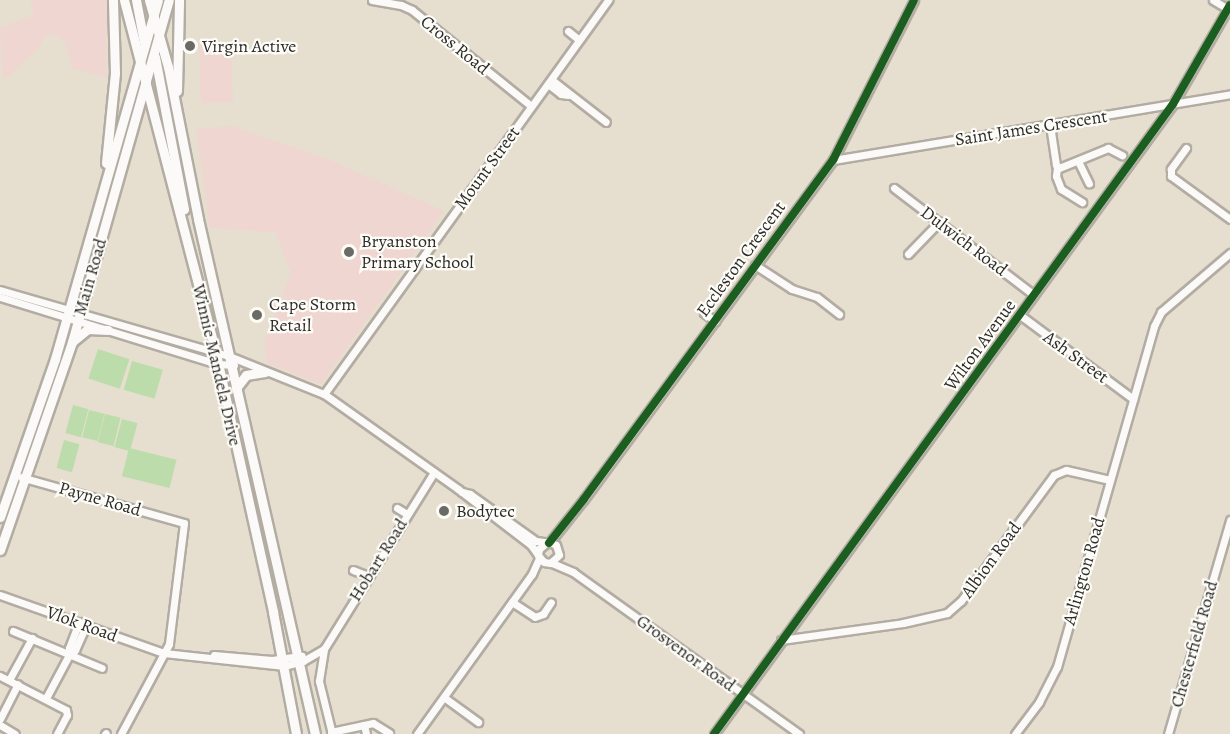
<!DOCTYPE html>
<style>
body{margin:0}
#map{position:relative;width:1230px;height:734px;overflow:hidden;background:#e6dece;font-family:Alegreya,serif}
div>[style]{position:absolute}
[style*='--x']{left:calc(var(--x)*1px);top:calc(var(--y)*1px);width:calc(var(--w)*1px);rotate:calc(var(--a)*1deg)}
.built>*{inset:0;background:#efd6d1;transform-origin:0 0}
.green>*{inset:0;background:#bddcac;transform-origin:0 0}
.roads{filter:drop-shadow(2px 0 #b2aca3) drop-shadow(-2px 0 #b2aca3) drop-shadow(0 2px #b2aca3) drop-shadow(0 -2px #b2aca3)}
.minor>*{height:7px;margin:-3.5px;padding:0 3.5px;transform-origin:3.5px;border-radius:3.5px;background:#fbfaf8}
.major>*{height:9px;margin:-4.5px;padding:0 4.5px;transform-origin:4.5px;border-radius:4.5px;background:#fbfaf8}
.cycleway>*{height:8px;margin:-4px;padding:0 4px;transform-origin:4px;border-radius:4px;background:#1b5e20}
.dots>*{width:16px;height:16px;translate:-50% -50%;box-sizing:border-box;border:3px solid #fdfcf7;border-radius:50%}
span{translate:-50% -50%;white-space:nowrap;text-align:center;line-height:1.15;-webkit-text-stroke:4.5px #fdfcf7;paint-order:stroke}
.street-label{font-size:18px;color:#2b2b2b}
.poi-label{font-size:18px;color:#2b2b2b}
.left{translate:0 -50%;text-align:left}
</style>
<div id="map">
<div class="built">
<i style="clip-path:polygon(30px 0,107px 0,107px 77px,73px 69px,65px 42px,59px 36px,51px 35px,44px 37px,39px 48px,6px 78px,3px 78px,0 28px,34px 15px)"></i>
<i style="left:231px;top:44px;width:58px;height:32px;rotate:88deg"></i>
<i style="clip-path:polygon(232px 126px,330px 160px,444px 211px,321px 384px,267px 363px,264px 342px,291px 273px,275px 232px,210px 228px,196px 129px)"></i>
</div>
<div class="green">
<i style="left:98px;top:349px;width:33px;height:31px;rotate:18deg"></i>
<i style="left:132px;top:361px;width:32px;height:30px;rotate:16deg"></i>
<i style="left:73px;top:405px;width:16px;height:29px;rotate:15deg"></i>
<i style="left:89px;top:410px;width:16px;height:28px;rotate:14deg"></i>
<i style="left:105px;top:414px;width:16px;height:29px;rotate:14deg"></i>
<i style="left:122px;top:419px;width:16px;height:29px;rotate:15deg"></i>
<i style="left:64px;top:440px;width:16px;height:29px;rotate:15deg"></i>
<i style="left:129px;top:448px;width:49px;height:29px;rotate:14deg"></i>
</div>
<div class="roads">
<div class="minor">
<i style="--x:372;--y:0;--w:29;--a:10"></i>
<i style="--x:401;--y:5;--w:12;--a:24"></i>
<i style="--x:412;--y:10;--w:153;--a:38.9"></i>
<i style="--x:1213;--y:0;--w:17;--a:31"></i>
<i style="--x:568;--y:31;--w:14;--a:39"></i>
<i style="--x:552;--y:80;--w:68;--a:37.9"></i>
<i style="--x:548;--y:84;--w:16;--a:38"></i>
<i style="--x:561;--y:94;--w:7;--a:8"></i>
<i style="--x:1050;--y:125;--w:40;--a:81.5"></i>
<i style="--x:1056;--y:165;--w:4;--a:45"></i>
<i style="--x:1059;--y:168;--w:53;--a:-22.2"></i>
<i style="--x:1108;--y:148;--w:16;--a:27"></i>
<i style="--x:1186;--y:148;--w:26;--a:126"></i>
<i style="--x:1171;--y:169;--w:7;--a:90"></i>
<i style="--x:1171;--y:176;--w:73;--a:36.1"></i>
<i style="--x:833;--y:160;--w:402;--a:-9.4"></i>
<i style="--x:1078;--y:161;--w:25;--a:64"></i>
<i style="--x:1057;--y:167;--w:9;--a:96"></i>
<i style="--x:1056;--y:176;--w:14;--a:69"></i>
<i style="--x:1061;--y:189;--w:25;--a:32"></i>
<i style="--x:894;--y:188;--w:176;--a:37.4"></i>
<i style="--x:908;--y:254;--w:45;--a:-45.9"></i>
<i style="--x:755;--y:265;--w:44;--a:33"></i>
<i style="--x:792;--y:289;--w:26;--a:18"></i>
<i style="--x:817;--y:297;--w:28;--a:38"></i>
<i style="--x:0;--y:290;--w:238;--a:16.1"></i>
<i style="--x:229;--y:356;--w:102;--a:21.8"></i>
<i style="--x:324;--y:394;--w:164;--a:35.3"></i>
<i style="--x:458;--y:489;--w:92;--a:37.5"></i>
<i style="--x:531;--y:545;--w:12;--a:55"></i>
<i style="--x:0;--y:297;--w:228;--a:17.1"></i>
<i style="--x:218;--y:364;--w:16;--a:4"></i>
<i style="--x:704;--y:313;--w:14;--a:36"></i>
<i style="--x:1020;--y:315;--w:141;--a:36.6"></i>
<i style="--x:324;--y:394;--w:486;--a:-54.2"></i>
<i style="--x:21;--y:477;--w:169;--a:15.8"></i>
<i style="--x:184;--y:523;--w:122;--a:97.1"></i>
<i style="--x:169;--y:644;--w:102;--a:118.1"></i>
<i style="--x:462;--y:492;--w:8;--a:14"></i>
<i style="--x:470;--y:494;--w:81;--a:35.5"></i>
<i style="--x:536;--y:541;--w:16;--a:7"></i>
<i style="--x:552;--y:543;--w:4;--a:27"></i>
<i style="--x:556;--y:545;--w:10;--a:73"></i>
<i style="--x:559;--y:555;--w:12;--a:138"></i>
<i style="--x:550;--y:563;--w:6;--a:-171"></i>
<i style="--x:544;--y:562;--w:9;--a:-131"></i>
<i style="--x:538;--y:555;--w:6;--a:-81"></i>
<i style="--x:539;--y:549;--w:9;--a:-41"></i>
<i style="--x:397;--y:508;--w:12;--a:31"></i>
<i style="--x:549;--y:543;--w:56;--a:-51.5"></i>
<i style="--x:584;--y:499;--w:421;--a:-53.7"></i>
<i style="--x:833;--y:160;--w:179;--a:-63.1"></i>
<i style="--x:552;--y:563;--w:23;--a:23"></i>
<i style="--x:573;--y:572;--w:278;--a:35.6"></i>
<i style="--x:353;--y:570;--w:16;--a:22"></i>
<i style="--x:0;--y:595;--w:174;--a:19.5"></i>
<i style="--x:164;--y:653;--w:121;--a:6.2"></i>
<i style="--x:284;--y:666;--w:20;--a:-15"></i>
<i style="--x:303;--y:661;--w:24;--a:-30"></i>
<i style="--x:512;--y:602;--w:27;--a:33"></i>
<i style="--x:535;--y:617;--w:9;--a:-21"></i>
<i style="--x:543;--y:614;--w:14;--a:-56"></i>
<i style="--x:13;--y:631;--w:96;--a:22.6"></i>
<i style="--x:781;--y:640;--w:123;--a:-7.9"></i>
<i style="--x:903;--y:623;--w:45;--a:-12.8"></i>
<i style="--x:947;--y:613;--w:18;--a:-41"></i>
<i style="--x:961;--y:601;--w:157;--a:-53.6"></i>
<i style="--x:1054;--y:475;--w:13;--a:-23"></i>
<i style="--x:1066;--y:470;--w:45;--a:12.8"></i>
<i style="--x:70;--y:653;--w:5;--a:-101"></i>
<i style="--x:69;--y:648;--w:28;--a:-69"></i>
<i style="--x:214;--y:655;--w:58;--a:4.9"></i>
<i style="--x:272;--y:660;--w:30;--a:-8"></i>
<i style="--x:0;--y:676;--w:74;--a:27.3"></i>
<i style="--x:66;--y:710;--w:5;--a:79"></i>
<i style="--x:67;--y:715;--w:21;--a:118"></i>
<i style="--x:9;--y:680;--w:48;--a:-61.3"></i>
<i style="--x:46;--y:698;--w:51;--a:-61.9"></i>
<i style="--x:70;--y:653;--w:6;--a:-31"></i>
<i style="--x:75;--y:650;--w:27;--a:-66"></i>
<i style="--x:445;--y:698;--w:41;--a:36"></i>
<i style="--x:0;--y:719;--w:39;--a:-63"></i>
<i style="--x:0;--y:725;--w:17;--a:31"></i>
<i style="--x:364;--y:725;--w:9;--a:77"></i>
<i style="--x:331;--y:732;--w:43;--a:-12.1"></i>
<i style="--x:373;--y:723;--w:19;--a:32"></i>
<i style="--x:105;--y:734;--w:1;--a:-45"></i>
<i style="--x:332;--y:734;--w:55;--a:-103.8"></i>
<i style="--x:319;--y:681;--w:32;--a:-81"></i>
<i style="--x:324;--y:649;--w:208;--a:-58.1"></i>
<i style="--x:417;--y:734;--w:197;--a:-54.3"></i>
<i style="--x:532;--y:574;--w:17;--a:-66"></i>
<i style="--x:714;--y:734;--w:779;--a:-53.92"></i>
<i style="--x:1173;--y:104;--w:114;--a:-60.1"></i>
<i style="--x:1015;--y:734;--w:40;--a:-53"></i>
<i style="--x:1039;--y:702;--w:39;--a:-63"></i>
<i style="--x:1057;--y:667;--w:355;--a:-74.1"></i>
<i style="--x:1154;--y:326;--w:16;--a:-63"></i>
<i style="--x:1161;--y:312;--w:91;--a:-40.5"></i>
<i style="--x:1168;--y:734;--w:223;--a:-73.8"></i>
</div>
<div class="major">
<i style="--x:124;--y:0;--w:366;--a:75.4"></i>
<i style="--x:216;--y:354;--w:264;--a:77.5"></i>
<i style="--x:273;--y:612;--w:124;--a:79.3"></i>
<i style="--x:136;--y:0;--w:43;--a:79.2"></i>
<i style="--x:149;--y:0;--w:70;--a:74.2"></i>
<i style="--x:168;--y:67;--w:155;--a:78.8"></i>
<i style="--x:198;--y:219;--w:528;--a:77.2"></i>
<i style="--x:155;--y:57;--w:155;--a:79.2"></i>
<i style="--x:177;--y:91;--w:91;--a:-88.7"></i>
<i style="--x:106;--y:163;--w:90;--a:-84.3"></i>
<i style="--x:115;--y:73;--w:73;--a:-91.6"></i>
<i style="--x:73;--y:341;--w:19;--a:-39"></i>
<i style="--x:88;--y:329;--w:20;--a:3"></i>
<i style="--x:236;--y:388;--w:16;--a:-52"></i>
<i style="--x:246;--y:375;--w:19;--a:-9"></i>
<i style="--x:0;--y:517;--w:167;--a:-70.8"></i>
<i style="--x:55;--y:359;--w:373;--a:-74"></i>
<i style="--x:0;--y:550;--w:220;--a:-70.9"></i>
<i style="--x:72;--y:342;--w:355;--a:-74.2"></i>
</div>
</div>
<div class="cycleway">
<i style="--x:549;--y:543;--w:56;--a:-51.5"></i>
<i style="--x:584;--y:499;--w:421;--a:-53.7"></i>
<i style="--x:833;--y:160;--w:179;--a:-63.1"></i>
<i style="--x:714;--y:734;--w:779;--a:-53.92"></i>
<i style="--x:1173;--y:104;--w:114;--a:-60.1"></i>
</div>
<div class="dots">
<i style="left:190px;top:46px;background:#6c6a64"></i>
<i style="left:349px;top:252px;background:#6c6a64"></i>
<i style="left:257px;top:315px;background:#6c6a64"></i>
<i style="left:444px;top:511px;background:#6c6a64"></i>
</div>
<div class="street-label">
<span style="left:455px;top:45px;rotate:39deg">Cross Road</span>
<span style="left:1031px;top:128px;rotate:-9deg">Saint James Crescent</span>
<span style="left:487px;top:168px;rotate:-54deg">Mount Street</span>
<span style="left:964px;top:241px;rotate:37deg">Dulwich Road</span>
<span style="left:741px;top:259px;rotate:-54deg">Eccleston Crescent</span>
<span style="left:90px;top:277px;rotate:-74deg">Main Road</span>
<span style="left:980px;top:345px;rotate:-54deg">Wilton Avenue</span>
<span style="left:1076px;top:357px;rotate:36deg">Ash Street</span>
<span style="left:217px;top:365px;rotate:77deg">Winnie Mandela Drive</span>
<span style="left:100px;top:499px;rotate:16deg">Payne Road</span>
<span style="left:378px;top:560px;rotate:-58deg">Hobart Road</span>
<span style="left:991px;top:560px;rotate:-54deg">Albion Road</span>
<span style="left:1084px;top:571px;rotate:-74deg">Arlington Road</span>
<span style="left:82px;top:624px;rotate:20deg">Vlok Road</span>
<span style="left:1194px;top:644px;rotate:-74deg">Chesterfield Road</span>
<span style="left:686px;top:653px;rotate:36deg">Grosvenor Road</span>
</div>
<div class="poi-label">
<span class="left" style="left:202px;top:46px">Virgin Active</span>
<span class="left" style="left:361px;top:252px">Bryanston<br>Primary School</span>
<span class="left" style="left:269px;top:315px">Cape Storm<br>Retail</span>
<span class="left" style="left:456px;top:511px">Bodytec</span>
</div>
</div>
